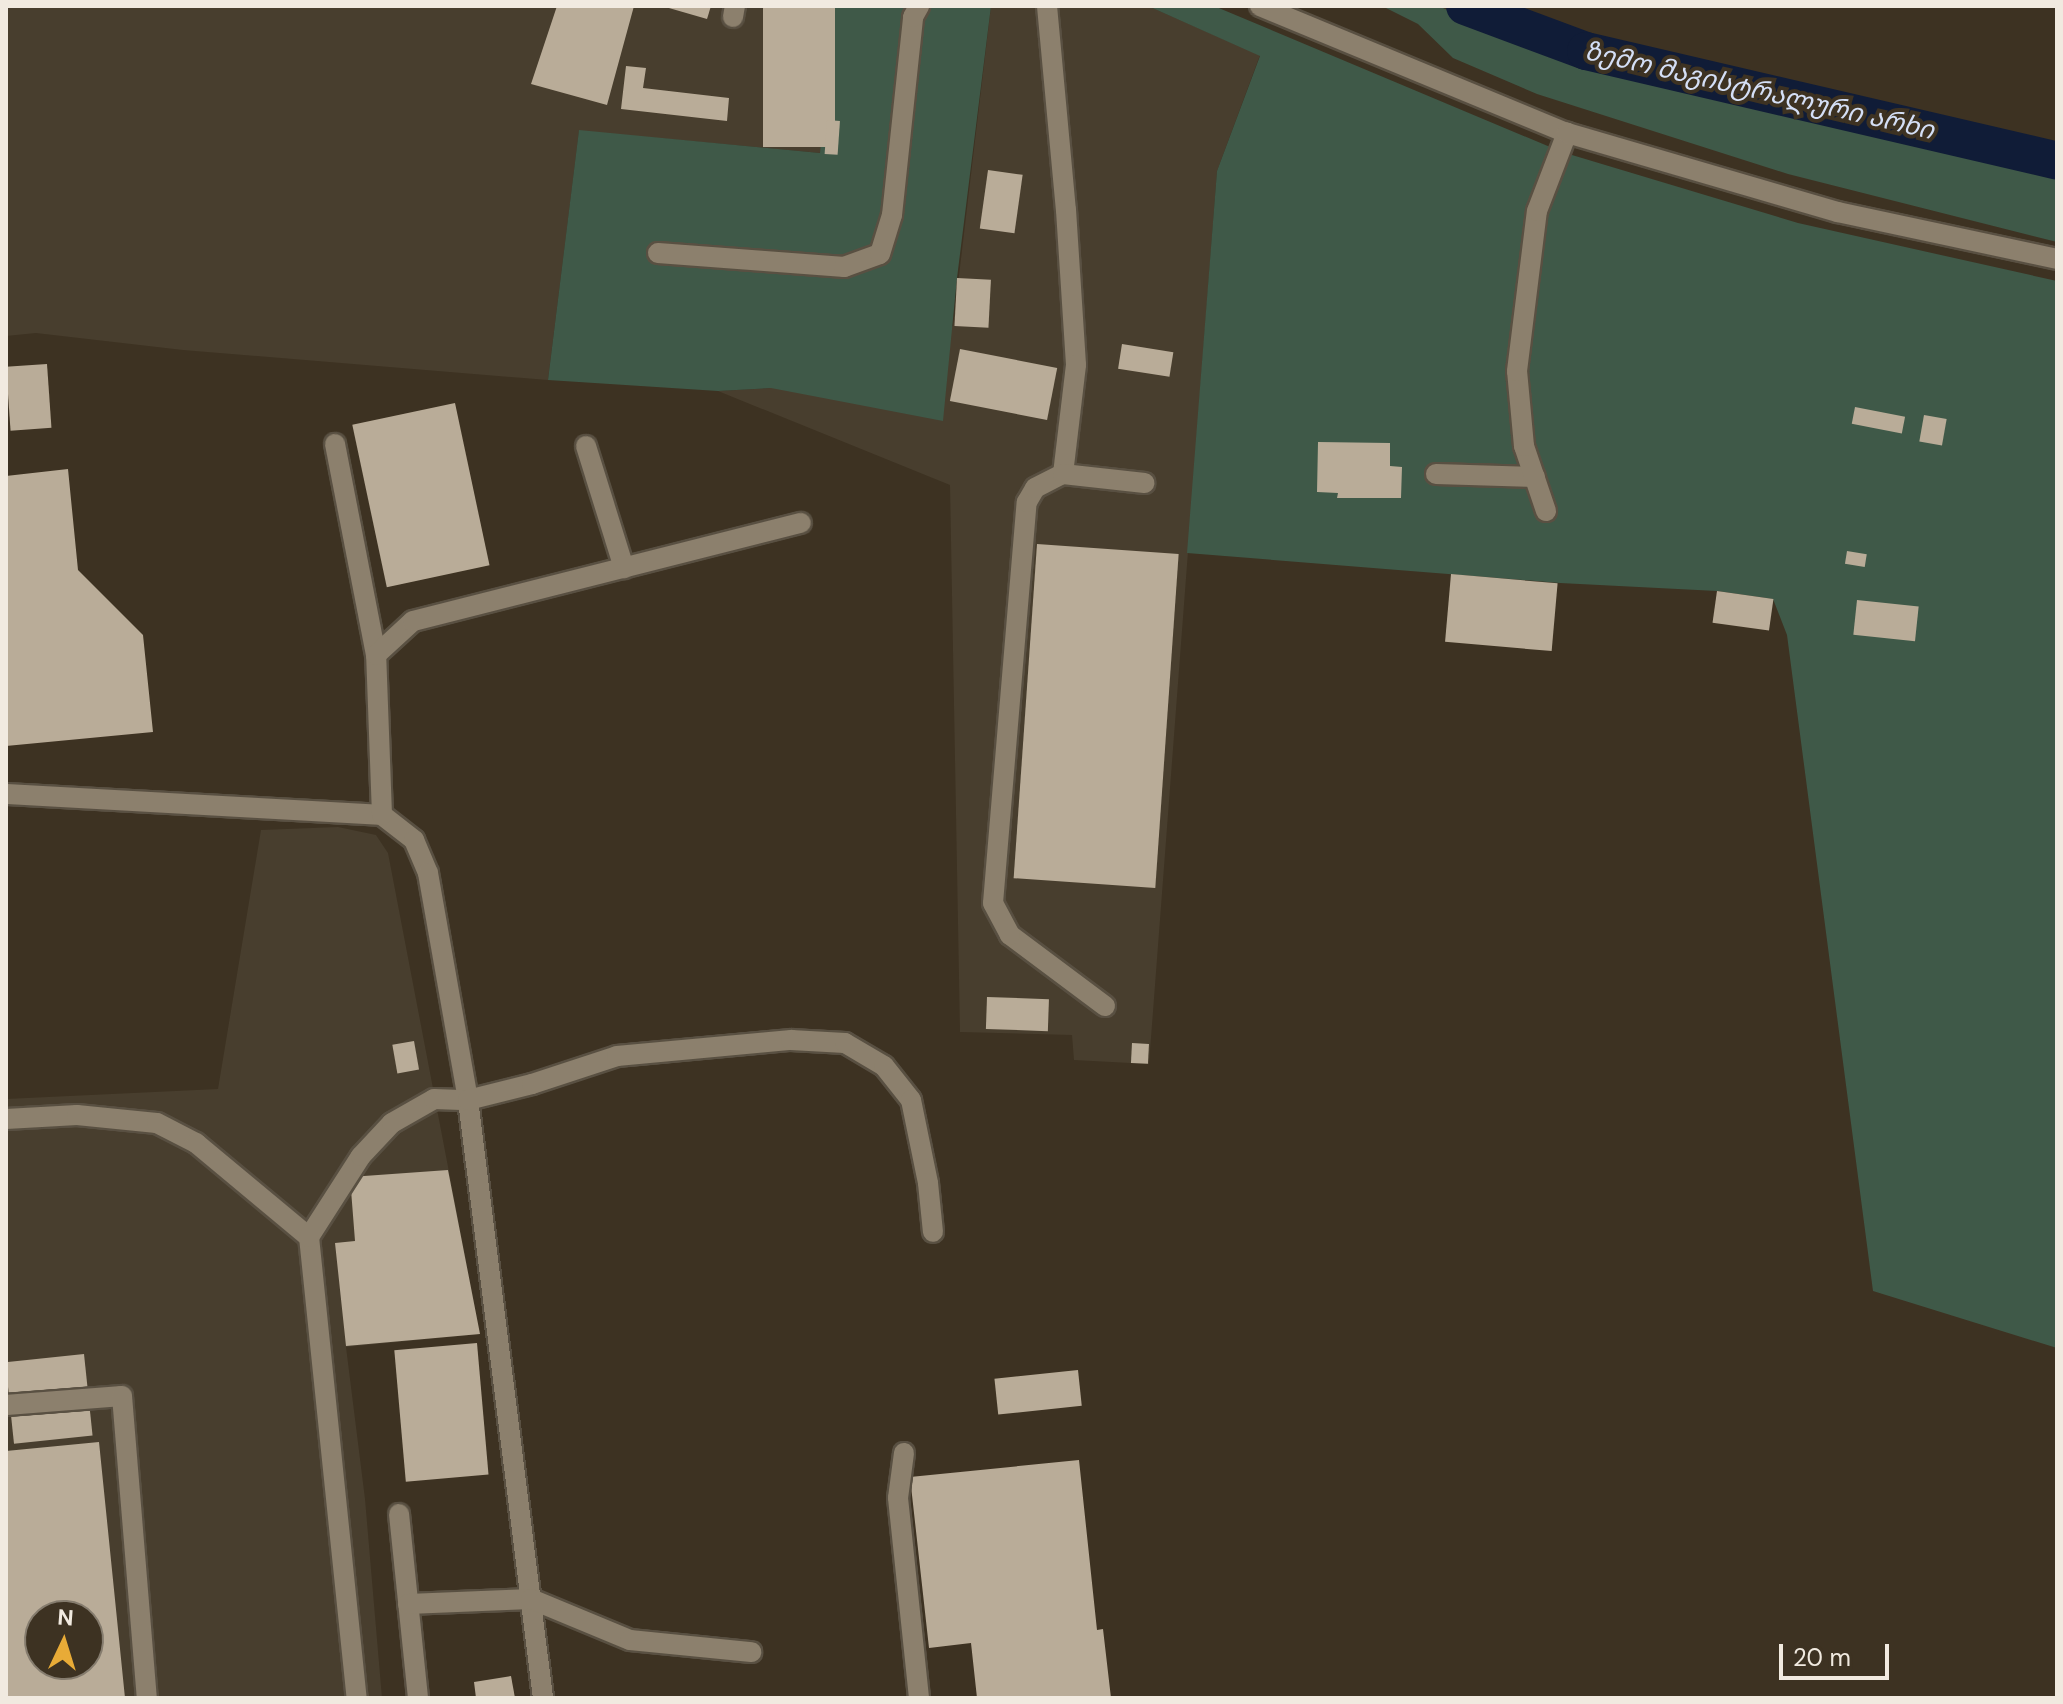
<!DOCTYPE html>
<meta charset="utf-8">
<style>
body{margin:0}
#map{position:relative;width:2063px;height:1704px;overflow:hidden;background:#3d3222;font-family:"DM Sans","Noto Sans Georgian",sans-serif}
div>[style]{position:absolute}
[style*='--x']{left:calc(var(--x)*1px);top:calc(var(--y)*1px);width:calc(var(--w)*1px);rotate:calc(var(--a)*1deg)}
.industrial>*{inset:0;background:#483e2e}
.green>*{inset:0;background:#3f5948}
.canal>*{height:38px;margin:-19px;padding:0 19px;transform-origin:19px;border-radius:19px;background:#101c37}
.building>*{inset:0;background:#b9ac98;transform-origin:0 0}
.roads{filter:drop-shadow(2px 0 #595042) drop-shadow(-2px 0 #595042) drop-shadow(0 2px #595042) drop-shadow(0 -2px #595042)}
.service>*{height:20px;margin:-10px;padding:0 10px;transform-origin:10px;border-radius:10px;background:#8c806d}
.minor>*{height:20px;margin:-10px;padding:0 10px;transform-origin:10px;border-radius:10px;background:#8c806d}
span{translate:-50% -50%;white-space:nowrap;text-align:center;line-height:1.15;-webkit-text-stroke:8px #3d3222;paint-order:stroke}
.water-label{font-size:26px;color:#d4dff6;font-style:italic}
.frame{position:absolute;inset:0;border:8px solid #f1eae0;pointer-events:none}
.north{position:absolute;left:24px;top:1600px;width:80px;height:80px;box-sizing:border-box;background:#3d3222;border:2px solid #857c6e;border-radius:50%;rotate:4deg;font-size:22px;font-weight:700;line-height:32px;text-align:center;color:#f1eae0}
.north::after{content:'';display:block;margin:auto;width:28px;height:36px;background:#e8ab37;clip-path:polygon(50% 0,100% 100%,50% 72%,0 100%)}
.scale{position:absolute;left:1779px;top:1644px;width:110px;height:36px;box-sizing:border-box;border:4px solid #f1eae0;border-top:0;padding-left:10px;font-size:24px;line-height:28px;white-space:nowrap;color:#f1eae0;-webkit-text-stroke:6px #3d3222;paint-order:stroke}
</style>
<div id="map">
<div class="industrial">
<i style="clip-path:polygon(6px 6px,835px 6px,821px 153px,579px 131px,548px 380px,183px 350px,36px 333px,6px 336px)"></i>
<i style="clip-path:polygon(991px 6px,1148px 6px,1260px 55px,1217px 171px,1149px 1064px,1074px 1060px,1072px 1035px,960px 1032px,950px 485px,718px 391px,771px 388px,953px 326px)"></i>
<i style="clip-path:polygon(evenodd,338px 827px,376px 835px,388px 853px,480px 1334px,346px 1347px,365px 1499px,382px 1698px,6px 1698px,6px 1099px,218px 1089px,261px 830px,338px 827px,40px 1616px,88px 1616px,88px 1664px,40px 1664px,40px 1616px)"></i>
</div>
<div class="green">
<i style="clip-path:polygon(835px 6px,991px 6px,957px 278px,943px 421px,771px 388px,718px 391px,548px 380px,579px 130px,820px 153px)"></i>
<i style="clip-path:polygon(1148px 6px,1214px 6px,1562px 152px,1798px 223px,2057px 281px,2057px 1348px,1873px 1291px,1787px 635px,1773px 599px,1717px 591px,1560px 583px,1187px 553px,1217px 171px,1260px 56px)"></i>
<i style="clip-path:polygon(1382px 6px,1438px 6px,1578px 63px,2057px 177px,2057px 242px,1788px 174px,1537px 94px,1453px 58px,1418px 24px)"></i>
</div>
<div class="canal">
<i style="--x:1465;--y:6;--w:129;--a:20.4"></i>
<i style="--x:1586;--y:51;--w:484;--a:13.1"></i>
</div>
<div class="building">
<i style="clip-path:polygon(557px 6px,634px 6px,607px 105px,531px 84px)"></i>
<i style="clip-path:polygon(662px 6px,711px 6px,707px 19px)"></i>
<i style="left:763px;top:6px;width:72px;height:141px"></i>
<i style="clip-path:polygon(626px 66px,646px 68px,643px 88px,729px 98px,727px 121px,621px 109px)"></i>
<i style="left:827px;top:120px;width:13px;height:34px;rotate:4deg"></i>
<i style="left:988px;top:170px;width:35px;height:59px;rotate:8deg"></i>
<i style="left:957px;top:278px;width:34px;height:48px;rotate:3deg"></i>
<i style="left:1122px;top:344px;width:52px;height:25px;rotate:9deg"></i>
<i style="left:960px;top:349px;width:99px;height:53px;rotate:11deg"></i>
<i style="left:47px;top:364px;width:64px;height:41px;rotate:86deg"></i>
<i style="left:455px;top:403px;width:166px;height:105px;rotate:78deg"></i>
<i style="left:1855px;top:407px;width:51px;height:17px;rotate:11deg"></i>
<i style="left:1924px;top:415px;width:23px;height:27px;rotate:10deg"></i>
<i style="clip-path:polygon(1318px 442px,1390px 443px,1390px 466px,1402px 467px,1401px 498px,1337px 498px,1338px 493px,1317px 492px)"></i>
<i style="clip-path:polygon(68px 469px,78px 570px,143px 635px,153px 732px,6px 746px,6px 476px)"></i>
<i style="left:1037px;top:544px;width:142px;height:335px;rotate:4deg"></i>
<i style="left:1847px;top:551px;width:20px;height:13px;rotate:9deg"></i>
<i style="left:1451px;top:574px;width:107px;height:68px;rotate:5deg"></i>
<i style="left:1717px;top:591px;width:57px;height:32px;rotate:8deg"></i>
<i style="left:1857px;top:600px;width:62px;height:35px;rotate:6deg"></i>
<i style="left:987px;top:997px;width:62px;height:32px;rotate:2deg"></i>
<i style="left:414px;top:1041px;width:29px;height:22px;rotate:80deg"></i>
<i style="left:1132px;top:1043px;width:17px;height:20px;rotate:3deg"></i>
<i style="clip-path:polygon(448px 1170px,480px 1334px,346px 1346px,335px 1243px,355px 1241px,350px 1177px)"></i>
<i style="left:477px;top:1343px;width:132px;height:83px;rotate:85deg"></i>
<i style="left:84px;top:1354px;width:82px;height:79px;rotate:84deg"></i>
<i style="left:1078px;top:1370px;width:36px;height:84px;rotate:84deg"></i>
<i style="clip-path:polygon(evenodd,99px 1442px,125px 1698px,6px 1698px,6px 1451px,99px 1442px,40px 1616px,88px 1616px,88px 1664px,40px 1664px,40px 1616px)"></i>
<i style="clip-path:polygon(1079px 1460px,1097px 1630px,1103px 1629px,1111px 1698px,977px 1698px,971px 1643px,929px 1648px,910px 1477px)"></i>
<i style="clip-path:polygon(511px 1676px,515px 1698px,476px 1698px,474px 1682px)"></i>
</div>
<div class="roads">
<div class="service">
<i style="--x:1047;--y:6;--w:205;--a:84.7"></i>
<i style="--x:1066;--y:210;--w:155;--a:86.3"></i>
<i style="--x:1076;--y:365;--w:110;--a:96.8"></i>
<i style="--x:733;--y:17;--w:11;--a:-80"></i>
<i style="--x:658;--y:253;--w:187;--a:4.3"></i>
<i style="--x:844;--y:267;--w:38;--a:-20"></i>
<i style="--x:880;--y:254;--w:41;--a:-72.9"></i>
<i style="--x:892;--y:215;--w:199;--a:-83.9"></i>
<i style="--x:913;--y:17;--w:13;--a:-61"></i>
<i style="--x:335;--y:444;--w:215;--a:79"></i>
<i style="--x:586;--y:446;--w:128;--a:72.7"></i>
<i style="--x:1436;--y:474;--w:99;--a:1.7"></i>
<i style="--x:1546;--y:511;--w:69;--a:-108.7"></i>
<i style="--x:1524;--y:446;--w:75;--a:-95.3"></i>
<i style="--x:1517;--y:371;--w:161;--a:-82.9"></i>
<i style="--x:1537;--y:211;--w:84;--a:-69"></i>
<i style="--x:6;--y:794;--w:377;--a:3.2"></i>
<i style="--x:382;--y:815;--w:41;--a:38"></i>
<i style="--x:414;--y:840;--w:36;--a:67"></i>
<i style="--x:428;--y:873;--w:230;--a:80"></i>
<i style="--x:468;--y:1100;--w:603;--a:82.85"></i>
<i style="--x:382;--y:815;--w:160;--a:-92.1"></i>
<i style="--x:376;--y:655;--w:50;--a:-42.6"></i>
<i style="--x:413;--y:621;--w:400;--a:-14.2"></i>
<i style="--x:1105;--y:1006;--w:119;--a:-143.2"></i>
<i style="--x:1010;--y:935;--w:36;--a:-118"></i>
<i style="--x:993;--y:903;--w:402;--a:-85.2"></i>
<i style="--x:1027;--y:502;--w:16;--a:-60"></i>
<i style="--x:1035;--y:488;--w:31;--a:-27"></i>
<i style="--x:1063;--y:474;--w:82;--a:6.3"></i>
<i style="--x:6;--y:1119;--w:71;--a:-3.2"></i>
<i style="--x:77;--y:1115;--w:80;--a:5.7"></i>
<i style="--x:157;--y:1123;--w:44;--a:27.1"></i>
<i style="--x:196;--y:1143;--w:147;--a:39.8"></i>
<i style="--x:309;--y:1237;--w:463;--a:84.1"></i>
<i style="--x:309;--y:1237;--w:96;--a:-57.3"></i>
<i style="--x:361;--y:1156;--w:45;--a:-46.8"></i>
<i style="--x:392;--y:1123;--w:48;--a:-29.7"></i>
<i style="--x:434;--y:1099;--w:34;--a:2"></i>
<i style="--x:468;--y:1100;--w:66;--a:-14"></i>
<i style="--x:532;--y:1084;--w:89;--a:-18.2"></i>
<i style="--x:617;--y:1056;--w:175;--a:-5.3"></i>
<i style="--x:791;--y:1040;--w:54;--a:3.2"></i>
<i style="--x:845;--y:1043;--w:45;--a:30.5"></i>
<i style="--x:884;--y:1066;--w:43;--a:51.5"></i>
<i style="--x:911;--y:1100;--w:85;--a:78.4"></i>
<i style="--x:928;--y:1183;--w:49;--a:84.2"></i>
<i style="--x:6;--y:1405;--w:116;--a:-4.4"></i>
<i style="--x:122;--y:1396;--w:303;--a:85.3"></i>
<i style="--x:904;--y:1453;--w:45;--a:97.6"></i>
<i style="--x:898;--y:1498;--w:201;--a:84"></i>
<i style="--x:399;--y:1514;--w:185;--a:84.1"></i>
<i style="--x:408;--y:1604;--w:123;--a:-2.3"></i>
<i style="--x:531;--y:1599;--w:107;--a:22.5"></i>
<i style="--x:630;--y:1640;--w:122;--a:5.7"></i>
</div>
<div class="minor">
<i style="--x:1260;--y:6;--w:332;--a:22.5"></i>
<i style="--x:1567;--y:133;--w:282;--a:16.3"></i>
<i style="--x:1838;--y:212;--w:224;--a:12.1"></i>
</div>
</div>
<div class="water-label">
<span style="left:1759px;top:91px;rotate:13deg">ზემო მაგისტრალური არხი</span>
</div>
<div class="frame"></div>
<div class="north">N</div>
<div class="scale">20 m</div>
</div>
